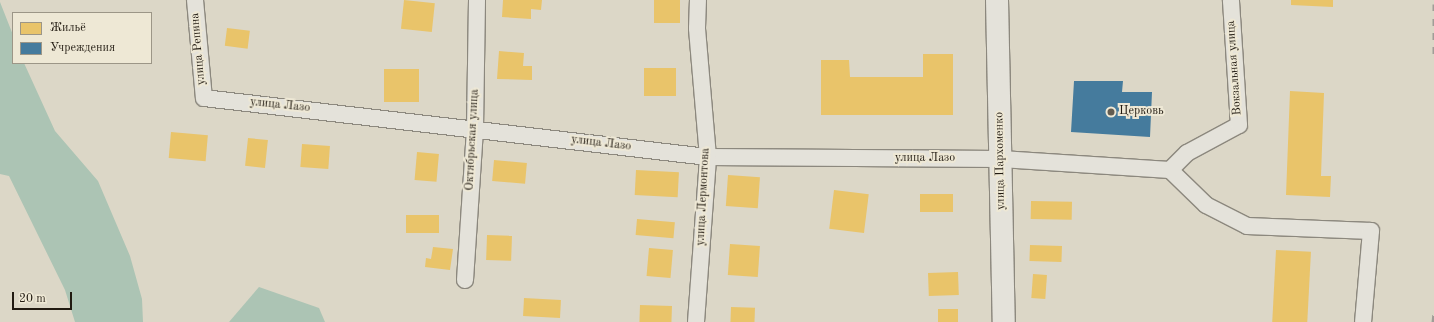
<!DOCTYPE html>
<meta charset="utf-8">
<style>
body{margin:0}
#map{position:relative;width:1434px;height:322px;overflow:hidden;background:#dcd7c7;font-family:"Old Standard TT",serif}
div>[style]{position:absolute}
[style*='--x']{left:calc(var(--x)*1px);top:calc(var(--y)*1px);width:calc(var(--w)*1px);rotate:calc(var(--a)*1deg)}
.water>*{inset:0;background:#acc4b4}
.homes>*{inset:0;background:#e9c46a;transform-origin:0 0}
.public>*{inset:0;background:#457b9d}
.roads{filter:drop-shadow(1px 0 #8c887e) drop-shadow(-1px 0 #8c887e) drop-shadow(0 1px #8c887e) drop-shadow(0 -1px #8c887e)}
.street>*{height:16px;margin:-8px;padding:0 8px;transform-origin:8px;border-radius:8px;background:#e4e2da}
.secondary>*{height:22px;margin:-11px;padding:0 11px;transform-origin:11px;border-radius:11px;background:#e4e2da}
.rail>*{height:3px;margin-top:-1.5px;transform-origin:0;background:repeating-linear-gradient(90deg,#a09d97 0 7px,transparent 0 14px)}
.dots>*{width:11px;height:11px;translate:-50% -50%;box-sizing:border-box;border:2px solid #eee8d5;border-radius:50%}
span{translate:-50% -50%;white-space:nowrap;text-align:center;line-height:1.15;-webkit-text-stroke:4px #eee8d5;paint-order:stroke}
.street-label{font-size:12px;color:#211a11}
.poi-label{font-size:12px;color:#211a11}
.left{translate:0 -50%;text-align:left}
.legend{position:absolute;left:12px;top:12px;width:140px;height:52px;box-sizing:border-box;background:#eee8d5;border:1px solid #9c9687;margin:0;padding:5px 7px;list-style:none;font-size:12px;color:#211a11}
.legend li{display:flex;align-items:center;gap:8px;height:20px}
.legend b{width:20px;border:1px solid #9c9687}
.scale{position:absolute;left:12px;top:292px;width:60px;height:18px;box-sizing:border-box;border:2px solid #211a11;border-top:0;padding-left:5px;font-size:12px;line-height:14px;white-space:nowrap;color:#211a11;-webkit-text-stroke:3px #eee8d5;paint-order:stroke}
</style>
<div id="map">
<div class="water">
<i style="clip-path:polygon(0 2px,13px 35px,13px 63px,24px 63px,55px 131px,98px 181px,130px 256px,142px 299px,143px 322px,75px 322px,65px 290px,9px 176px,0 174px)"></i>
<i style="clip-path:polygon(259px 287px,319px 308px,325px 322px,229px 322px)"></i>
</div>
<div class="homes">
<i style="left:404px;top:0;width:31px;height:29px;rotate:6deg"></i>
<i style="clip-path:polygon(503px 0,542px 0,541px 10px,531px 9px,531px 19px,502px 17px)"></i>
<i style="left:654px;top:0;width:26px;height:23px"></i>
<i style="clip-path:polygon(1291px 0,1333px 0,1333px 7px,1291px 5px)"></i>
<i style="left:227px;top:28px;width:23px;height:18px;rotate:7deg"></i>
<i style="clip-path:polygon(499px 51px,524px 53px,523px 66px,532px 66px,532px 80px,497px 79px)"></i>
<i style="clip-path:polygon(923px 54px,953px 54px,953px 115px,821px 115px,821px 60px,849px 60px,850px 77px,923px 77px)"></i>
<i style="left:644px;top:68px;width:32px;height:28px"></i>
<i style="left:384px;top:69px;width:35px;height:33px"></i>
<i style="clip-path:polygon(1290px 91px,1324px 93px,1321px 176px,1331px 176px,1330px 197px,1286px 195px)"></i>
<i style="left:171px;top:132px;width:37px;height:26px;rotate:5deg"></i>
<i style="left:248px;top:138px;width:20px;height:28px;rotate:6deg"></i>
<i style="left:302px;top:144px;width:28px;height:23px;rotate:4deg"></i>
<i style="left:417px;top:152px;width:22px;height:28px;rotate:5deg"></i>
<i style="left:494px;top:160px;width:33px;height:21px;rotate:5deg"></i>
<i style="left:636px;top:170px;width:43px;height:25px;rotate:3deg"></i>
<i style="left:728px;top:175px;width:32px;height:31px;rotate:4deg"></i>
<i style="left:834px;top:190px;width:35px;height:39px;rotate:7deg"></i>
<i style="left:920px;top:194px;width:33px;height:18px"></i>
<i style="left:1031px;top:201px;width:41px;height:18px;rotate:1deg"></i>
<i style="left:406px;top:215px;width:33px;height:18px"></i>
<i style="left:637px;top:219px;width:38px;height:16px;rotate:5deg"></i>
<i style="left:487px;top:235px;width:25px;height:25px;rotate:2deg"></i>
<i style="left:730px;top:244px;width:30px;height:31px;rotate:4deg"></i>
<i style="left:1030px;top:245px;width:32px;height:16px;rotate:2deg"></i>
<i style="clip-path:polygon(433px 247px,453px 249px,450px 270px,425px 267px,426px 258px,431px 259px)"></i>
<i style="left:649px;top:248px;width:24px;height:28px;rotate:5deg"></i>
<i style="left:1276px;top:250px;width:35px;height:72px;rotate:3deg"></i>
<i style="left:958px;top:272px;width:23px;height:30px;rotate:88deg"></i>
<i style="left:1033px;top:274px;width:14px;height:24px;rotate:4deg"></i>
<i style="left:524px;top:298px;width:37px;height:18px;rotate:3deg"></i>
<i style="left:640px;top:305px;width:32px;height:17px;rotate:2deg"></i>
<i style="left:731px;top:307px;width:24px;height:15px;rotate:2deg"></i>
<i style="left:938px;top:309px;width:20px;height:13px"></i>
</div>
<div class="public">
<i style="clip-path:polygon(1074px 81px,1123px 81px,1122px 92px,1152px 92px,1150px 137px,1071px 132px)"></i>
</div>
<div class="roads">
<div class="street">
<i style="--x:195;--y:0;--w:98;--a:84.8"></i>
<i style="--x:204;--y:98;--w:507;--a:6.68"></i>
<i style="--x:708;--y:157;--w:293;--a:0.4"></i>
<i style="--x:1001;--y:159;--w:169;--a:3.7"></i>
<i style="--x:1170;--y:170;--w:50;--a:44.2"></i>
<i style="--x:1206;--y:205;--w:46;--a:27.1"></i>
<i style="--x:1247;--y:226;--w:124;--a:2.3"></i>
<i style="--x:1371;--y:231;--w:91;--a:95"></i>
<i style="--x:1170;--y:170;--w:24;--a:-45"></i>
<i style="--x:1187;--y:153;--w:59;--a:-28.3"></i>
<i style="--x:1239;--y:125;--w:125;--a:-93.7"></i>
<i style="--x:465;--y:280;--w:152;--a:-86.2"></i>
<i style="--x:475;--y:128;--w:128;--a:-89.1"></i>
<i style="--x:696;--y:322;--w:165;--a:-85.8"></i>
<i style="--x:708;--y:157;--w:129;--a:-94.9"></i>
<i style="--x:697;--y:28;--w:28;--a:-88"></i>
</div>
<div class="secondary">
<i style="--x:997;--y:0;--w:322;--a:88.8"></i>
</div>
</div>
<div class="rail">
<i style="--x:1434;--y:4;--w:51;--a:90"></i>
<i style="--x:1433;--y:322;--w:9;--a:-84"></i>
</div>
<div class="dots">
<i style="left:1111px;top:112px;background:#625c51"></i>
</div>
<div class="street-label">
<span style="left:199px;top:49px;rotate:-95deg">улица Репина</span>
<span style="left:1235px;top:68px;rotate:-94deg">Вокзальная улица</span>
<span style="left:280px;top:106px;rotate:6deg">улица Лазо</span>
<span style="left:473px;top:140px;rotate:-87deg">Октябрьская улица</span>
<span style="left:601px;top:144px;rotate:7deg">улица Лазо</span>
<span style="left:925px;top:159px">улица Лазо</span>
<span style="left:1001px;top:161px;rotate:-91deg">улица Пархоменко</span>
<span style="left:704px;top:197px;rotate:-87deg">улица Лермонтова</span>
</div>
<div class="poi-label">
<span class="left" style="left:1119px;top:112px">Церковь</span>
</div>
<ul class="legend">
<li><b style="height:11px;background:#e9c46a"></b>Жильё</li>
<li><b style="height:11px;background:#457b9d"></b>Учреждения</li>
</ul>
<div class="scale">20 m</div>
</div>
